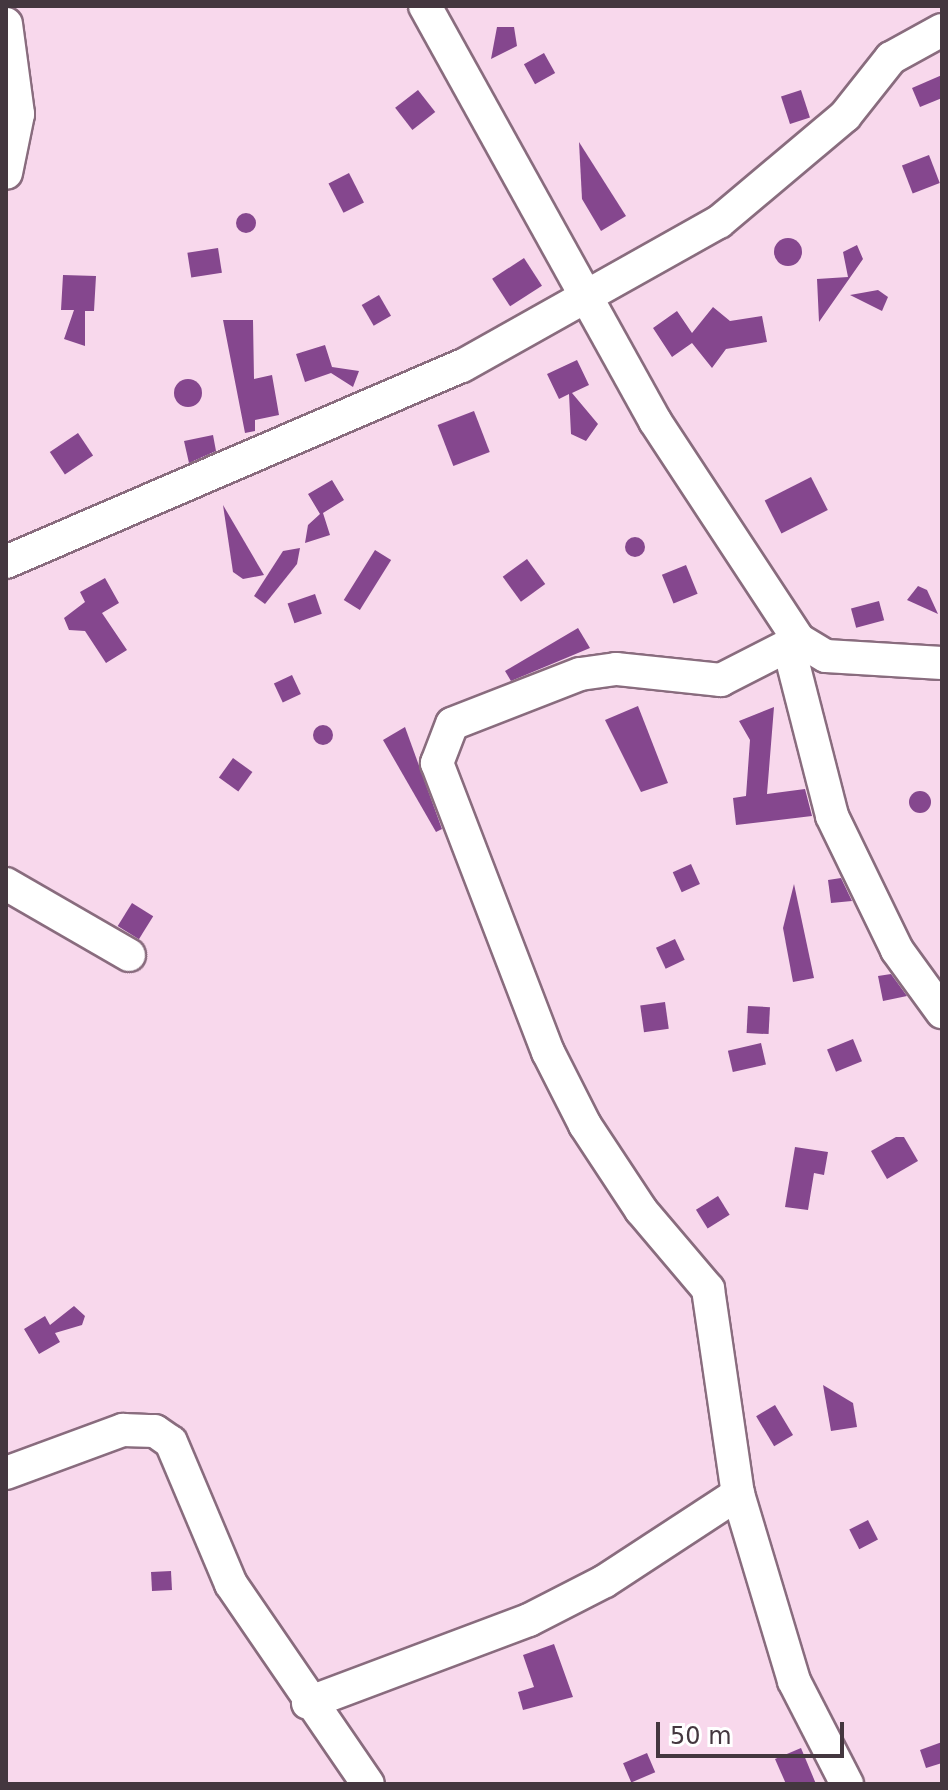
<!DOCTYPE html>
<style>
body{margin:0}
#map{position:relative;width:948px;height:1790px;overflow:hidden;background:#f8d8ec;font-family:"DejaVu Sans",sans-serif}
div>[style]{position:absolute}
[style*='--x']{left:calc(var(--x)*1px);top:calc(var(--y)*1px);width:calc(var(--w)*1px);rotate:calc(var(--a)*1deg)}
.building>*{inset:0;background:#85478e;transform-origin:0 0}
.round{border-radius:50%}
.roads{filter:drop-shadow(2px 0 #896c7e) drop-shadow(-2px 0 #896c7e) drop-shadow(0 2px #896c7e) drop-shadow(0 -2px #896c7e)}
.minor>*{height:32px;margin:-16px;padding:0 16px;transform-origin:16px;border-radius:16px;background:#fff}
span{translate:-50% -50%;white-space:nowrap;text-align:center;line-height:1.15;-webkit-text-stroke:8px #fff;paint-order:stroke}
.frame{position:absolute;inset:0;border:8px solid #44373f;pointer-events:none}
.scale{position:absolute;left:656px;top:1722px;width:188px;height:36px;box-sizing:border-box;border:4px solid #44373f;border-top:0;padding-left:10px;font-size:24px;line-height:28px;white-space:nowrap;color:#44373f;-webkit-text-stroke:6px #fff;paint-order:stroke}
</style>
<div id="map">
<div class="building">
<i style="clip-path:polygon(497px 27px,514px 27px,517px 46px,491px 59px)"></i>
<i style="left:544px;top:53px;width:23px;height:23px;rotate:61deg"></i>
<i style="clip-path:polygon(942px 75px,942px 98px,920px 107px,912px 88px)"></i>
<i style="left:418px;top:90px;width:28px;height:29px;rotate:52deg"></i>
<i style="left:801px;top:90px;width:29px;height:21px;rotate:72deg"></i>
<i style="clip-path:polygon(579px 142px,626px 216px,601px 231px,582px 199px)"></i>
<i style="left:929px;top:155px;width:30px;height:29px;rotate:69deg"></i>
<i style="left:349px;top:173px;width:33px;height:23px;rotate:63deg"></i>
<i class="round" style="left:236px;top:213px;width:20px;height:20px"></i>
<i class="round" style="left:774px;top:238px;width:28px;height:28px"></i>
<i style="clip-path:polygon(857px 245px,863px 259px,819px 322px,817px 279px,848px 277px,843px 252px)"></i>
<i style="left:218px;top:248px;width:25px;height:31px;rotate:81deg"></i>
<i style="left:524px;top:258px;width:33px;height:38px;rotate:57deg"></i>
<i style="clip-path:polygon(63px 275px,96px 276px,94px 311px,85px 311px,85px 346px,64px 339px,74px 310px,61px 310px)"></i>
<i style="clip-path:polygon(878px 290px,888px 297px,882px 311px,850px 295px)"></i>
<i style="left:379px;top:295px;width:24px;height:20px;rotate:60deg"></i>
<i style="clip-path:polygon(713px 307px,730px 321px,762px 316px,767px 342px,726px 349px,712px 368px,692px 343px,672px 357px,653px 328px,677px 311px,692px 333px)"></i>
<i style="clip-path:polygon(223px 320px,253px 320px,254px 379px,272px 375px,279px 415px,255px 420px,255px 431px,245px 433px)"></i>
<i style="clip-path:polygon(325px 345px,332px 367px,359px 371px,353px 387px,331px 373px,305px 382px,296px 354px)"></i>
<i style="clip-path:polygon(577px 360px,589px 385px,572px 393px,598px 424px,586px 441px,571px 434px,569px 394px,559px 399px,547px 374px)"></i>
<i class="round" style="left:174px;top:379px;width:28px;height:28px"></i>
<i style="left:474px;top:411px;width:44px;height:39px;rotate:69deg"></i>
<i style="left:78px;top:433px;width:27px;height:34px;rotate:56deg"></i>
<i style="clip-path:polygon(213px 435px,216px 451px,189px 463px,184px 441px)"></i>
<i style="left:811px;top:477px;width:37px;height:52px;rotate:63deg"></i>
<i style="clip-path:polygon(332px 480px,344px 500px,323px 513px,330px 535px,305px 543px,308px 525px,320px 514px,308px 494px)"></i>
<i style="clip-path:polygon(223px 505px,264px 575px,243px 579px,233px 572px)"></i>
<i class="round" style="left:625px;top:537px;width:20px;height:20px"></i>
<i style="clip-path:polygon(300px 548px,297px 564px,265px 604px,254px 596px,283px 551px)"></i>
<i style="left:375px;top:550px;width:19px;height:59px;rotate:32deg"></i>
<i style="left:527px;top:559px;width:31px;height:30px;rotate:54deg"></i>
<i style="left:686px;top:565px;width:31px;height:26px;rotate:68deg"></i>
<i style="clip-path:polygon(105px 578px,119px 603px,102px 613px,127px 650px,106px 663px,85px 631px,69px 630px,64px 618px,85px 602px,80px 592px)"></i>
<i style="clip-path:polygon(918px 586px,927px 590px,938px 614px,907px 600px)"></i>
<i style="left:315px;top:594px;width:21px;height:29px;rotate:71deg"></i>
<i style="left:879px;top:601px;width:20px;height:29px;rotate:75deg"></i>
<i style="clip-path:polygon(578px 628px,590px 648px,511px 681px,505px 671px)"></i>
<i style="left:292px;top:675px;width:21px;height:20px;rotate:65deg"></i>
<i style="clip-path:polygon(638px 706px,668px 783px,641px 792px,605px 720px)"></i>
<i style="clip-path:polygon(774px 707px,767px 794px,805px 789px,812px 816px,736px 825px,733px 798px,746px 796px,750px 740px,739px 721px)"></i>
<i class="round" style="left:313px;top:725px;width:20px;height:20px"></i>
<i style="clip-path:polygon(405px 727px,442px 829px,436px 832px,383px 740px)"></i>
<i style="left:233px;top:758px;width:24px;height:24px;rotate:36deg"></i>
<i class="round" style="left:909px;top:791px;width:22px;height:22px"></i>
<i style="left:691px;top:864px;width:22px;height:20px;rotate:66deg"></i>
<i style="clip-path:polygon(841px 878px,852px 901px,831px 903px,828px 880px)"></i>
<i style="clip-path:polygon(794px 884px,814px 978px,793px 982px,783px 928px)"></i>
<i style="left:132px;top:903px;width:25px;height:27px;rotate:32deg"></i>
<i style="left:675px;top:939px;width:23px;height:21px;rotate:65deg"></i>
<i style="clip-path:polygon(891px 974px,907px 996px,883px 1001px,878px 976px)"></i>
<i style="left:665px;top:1002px;width:27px;height:25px;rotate:82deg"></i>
<i style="left:748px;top:1006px;width:22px;height:27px;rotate:3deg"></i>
<i style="left:853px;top:1039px;width:24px;height:28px;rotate:68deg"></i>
<i style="left:761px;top:1043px;width:22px;height:34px;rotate:77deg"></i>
<i style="clip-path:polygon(896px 1137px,904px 1137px,918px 1161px,887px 1179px,871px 1151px)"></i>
<i style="clip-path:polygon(795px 1147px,828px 1152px,824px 1175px,814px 1173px,808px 1210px,785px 1207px)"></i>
<i style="left:718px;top:1196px;width:22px;height:26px;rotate:58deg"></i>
<i style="clip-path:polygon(74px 1306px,85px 1316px,82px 1325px,55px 1333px,60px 1342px,39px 1354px,24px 1329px,45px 1316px,50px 1325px)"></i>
<i style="clip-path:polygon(823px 1385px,853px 1403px,857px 1427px,831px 1431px)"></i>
<i style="left:775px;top:1405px;width:35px;height:22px;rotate:59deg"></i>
<i style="left:868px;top:1520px;width:22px;height:21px;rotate:63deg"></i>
<i style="left:171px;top:1571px;width:19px;height:20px;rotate:87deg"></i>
<i style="clip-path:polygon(554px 1644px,573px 1697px,523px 1710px,518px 1692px,534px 1687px,523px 1655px)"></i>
<i style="clip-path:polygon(942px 1742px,942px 1763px,926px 1768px,920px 1750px)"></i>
<i style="clip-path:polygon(801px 1748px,816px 1784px,786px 1784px,775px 1759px)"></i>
<i style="left:647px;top:1753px;width:21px;height:26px;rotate:67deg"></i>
</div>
<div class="roads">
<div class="minor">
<i style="--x:425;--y:6;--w:474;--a:61"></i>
<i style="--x:655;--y:421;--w:262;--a:56.7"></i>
<i style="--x:799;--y:640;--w:31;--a:31"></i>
<i style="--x:826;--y:656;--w:116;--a:3.5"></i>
<i style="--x:6;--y:24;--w:91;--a:82.4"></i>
<i style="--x:18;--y:114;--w:60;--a:101.5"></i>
<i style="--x:6;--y:562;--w:496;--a:-23.3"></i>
<i style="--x:462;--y:366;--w:295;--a:-29.3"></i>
<i style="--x:719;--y:222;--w:165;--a:-40.1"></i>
<i style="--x:845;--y:116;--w:74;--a:-51.6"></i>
<i style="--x:891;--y:58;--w:58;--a:-28.8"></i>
<i style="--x:799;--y:640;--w:88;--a:152.9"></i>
<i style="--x:721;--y:680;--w:106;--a:-174"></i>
<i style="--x:616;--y:669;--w:36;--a:172"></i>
<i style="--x:580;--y:674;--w:137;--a:158.7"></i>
<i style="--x:452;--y:724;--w:42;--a:111"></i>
<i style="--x:437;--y:763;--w:310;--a:69"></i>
<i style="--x:548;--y:1052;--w:82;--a:63.1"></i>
<i style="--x:585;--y:1125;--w:102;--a:56.6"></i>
<i style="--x:641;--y:1210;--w:104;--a:49.7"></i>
<i style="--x:708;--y:1289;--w:207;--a:81.7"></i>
<i style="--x:738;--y:1494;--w:195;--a:73.3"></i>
<i style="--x:794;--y:1681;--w:116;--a:62.8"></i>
<i style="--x:789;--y:648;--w:173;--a:75.6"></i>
<i style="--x:832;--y:816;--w:149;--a:64.1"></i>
<i style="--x:897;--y:950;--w:77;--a:54"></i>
<i style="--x:6;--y:884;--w:142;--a:30"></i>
<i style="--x:6;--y:1473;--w:125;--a:-20.2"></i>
<i style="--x:123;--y:1430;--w:32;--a:2"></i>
<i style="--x:155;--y:1431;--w:19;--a:35"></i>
<i style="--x:171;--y:1442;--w:154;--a:67.1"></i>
<i style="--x:231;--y:1584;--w:242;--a:55.6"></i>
<i style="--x:308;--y:1703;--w:236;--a:-20.6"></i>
<i style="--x:529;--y:1620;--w:85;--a:-27.2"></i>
<i style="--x:605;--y:1581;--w:159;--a:-33.2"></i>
</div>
</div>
<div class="frame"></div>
<div class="scale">50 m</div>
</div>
